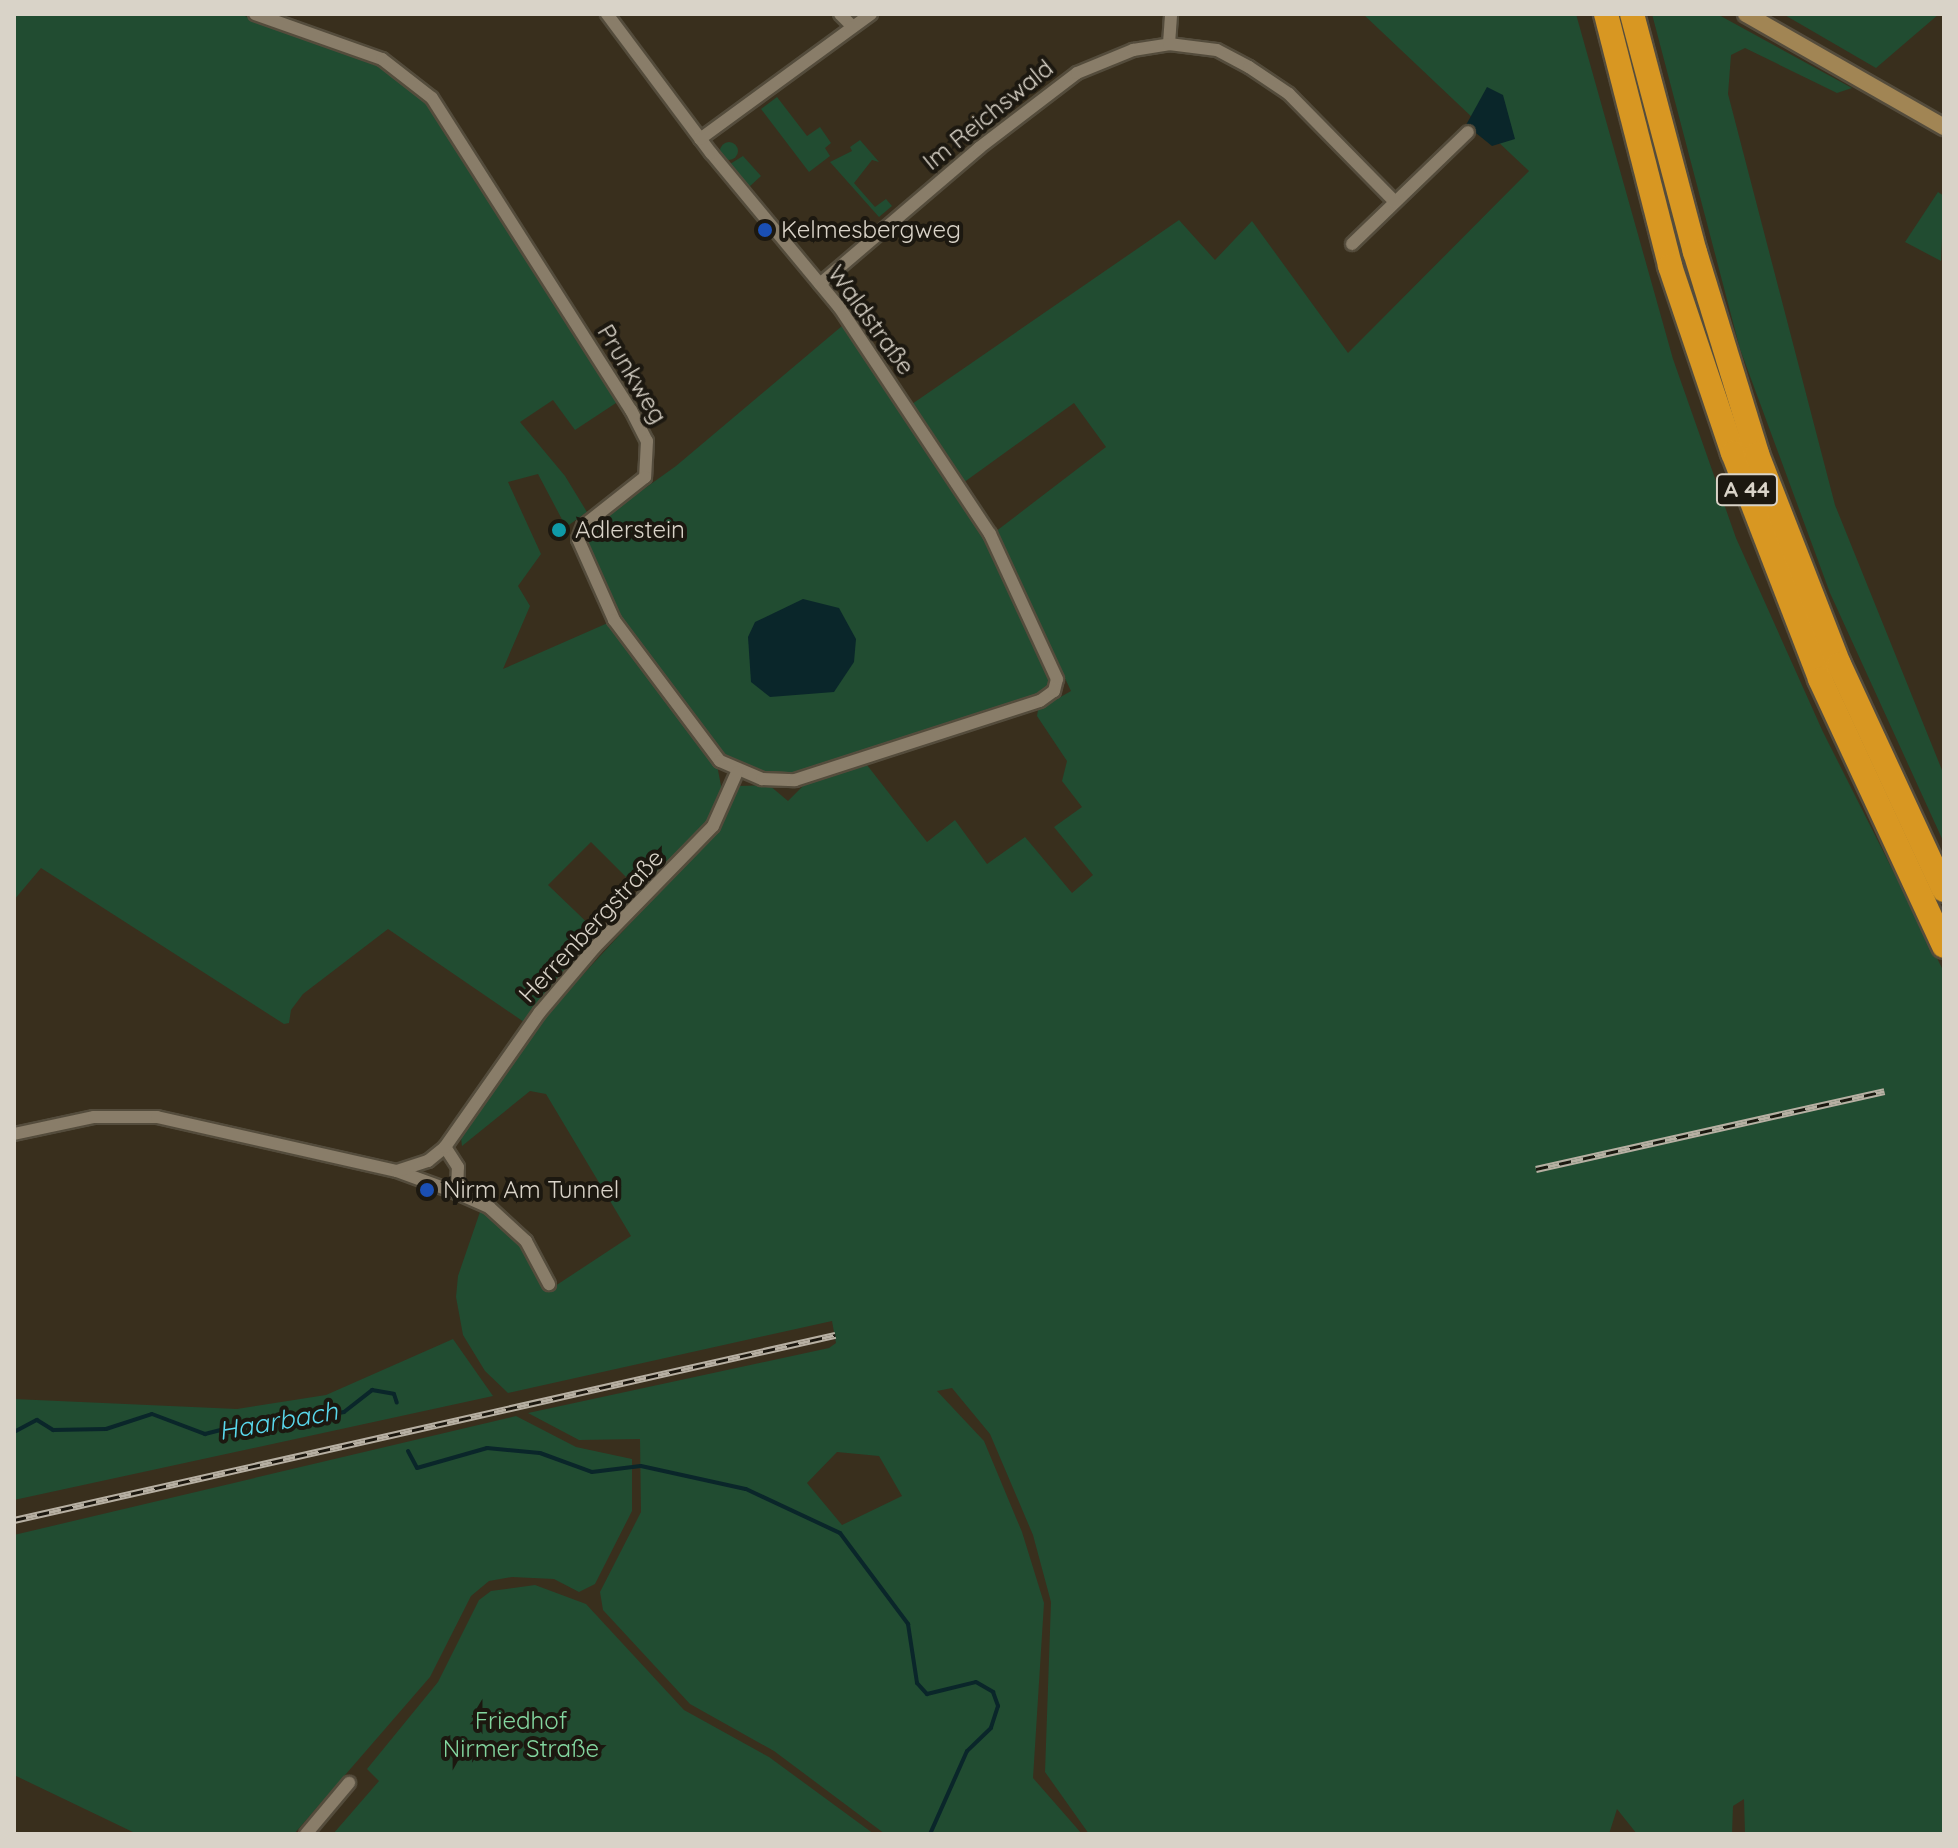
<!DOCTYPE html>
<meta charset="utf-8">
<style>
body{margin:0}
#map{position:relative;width:1958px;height:1848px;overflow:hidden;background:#392f1d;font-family:Quicksand,sans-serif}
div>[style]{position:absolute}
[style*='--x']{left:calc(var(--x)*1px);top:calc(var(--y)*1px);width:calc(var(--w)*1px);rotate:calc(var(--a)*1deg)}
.green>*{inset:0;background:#214c31}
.round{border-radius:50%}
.water>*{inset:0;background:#0a262a}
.stream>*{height:4px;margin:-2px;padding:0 2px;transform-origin:2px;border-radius:2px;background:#0a262a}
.roads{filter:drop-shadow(2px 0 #544c3c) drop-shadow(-2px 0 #544c3c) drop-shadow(0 2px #544c3c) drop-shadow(0 -2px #544c3c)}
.minor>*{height:12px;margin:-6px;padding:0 6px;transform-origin:6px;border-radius:6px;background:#897d69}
.secondary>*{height:16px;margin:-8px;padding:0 8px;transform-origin:8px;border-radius:8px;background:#a18554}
.motorway>*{height:24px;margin:-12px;padding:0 12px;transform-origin:12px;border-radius:12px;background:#d89722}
.rail>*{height:7px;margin-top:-3.5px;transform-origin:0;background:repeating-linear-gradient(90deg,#1c1810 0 12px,#b7b0a3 0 24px);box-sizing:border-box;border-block:2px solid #b7b0a3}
.dots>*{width:22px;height:22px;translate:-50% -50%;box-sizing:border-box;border:4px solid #1c1810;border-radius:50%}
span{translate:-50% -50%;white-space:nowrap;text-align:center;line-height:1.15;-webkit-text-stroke:8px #1c1810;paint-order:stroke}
.shield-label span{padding:2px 6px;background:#1c1810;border:2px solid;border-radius:6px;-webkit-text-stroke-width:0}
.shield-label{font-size:22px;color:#d9d3c8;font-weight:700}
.street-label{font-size:24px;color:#d9d3c8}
.poi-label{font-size:24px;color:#d9d3c8}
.left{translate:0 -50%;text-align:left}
.park-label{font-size:24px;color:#83d69f}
.water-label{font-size:26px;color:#59d8ed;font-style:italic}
.frame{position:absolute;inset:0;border:16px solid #d9d3c8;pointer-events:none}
</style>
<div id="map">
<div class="green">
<i style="clip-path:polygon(14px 14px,239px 14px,380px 63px,414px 87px,441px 118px,619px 401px,575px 430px,553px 400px,520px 422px,565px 476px,587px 512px,566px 527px,538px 474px,508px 482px,541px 554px,518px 586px,530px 606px,503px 669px,610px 622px,717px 765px,722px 791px,707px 825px,643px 894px,591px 842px,548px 885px,598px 933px,524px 1022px,388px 929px,303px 994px,291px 1010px,289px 1023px,284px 1024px,41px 868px,14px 900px)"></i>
<i style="clip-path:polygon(evenodd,1363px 14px,1576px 14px,1673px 359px,1736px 538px,1823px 732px,1944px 972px,1944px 1834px,1745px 1834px,1744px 1799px,1733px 1806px,1732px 1834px,1637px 1834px,1617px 1809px,1609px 1834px,1089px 1834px,1045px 1772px,1051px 1602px,1033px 1535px,990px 1434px,952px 1388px,937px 1391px,984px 1441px,1022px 1532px,1044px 1603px,1033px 1778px,1082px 1834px,885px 1834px,774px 1751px,690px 1704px,603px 1610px,600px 1592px,641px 1512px,640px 1439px,579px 1440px,528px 1413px,829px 1348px,836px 1343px,832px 1321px,508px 1393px,485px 1371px,463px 1335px,456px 1297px,458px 1276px,481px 1209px,522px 1245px,546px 1292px,631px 1236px,546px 1094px,530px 1091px,462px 1146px,461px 1138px,544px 1017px,716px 830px,739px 786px,769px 785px,788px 801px,804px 785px,867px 765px,927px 842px,955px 820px,987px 864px,1025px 837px,1072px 893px,1093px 875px,1054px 827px,1082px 807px,1062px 781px,1067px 761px,1037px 716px,1038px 710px,1071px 691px,995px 532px,1106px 447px,1074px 403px,963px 483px,912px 404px,1179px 220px,1215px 260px,1252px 221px,1348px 353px,1529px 171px,1363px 14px,837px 1452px,879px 1456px,902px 1496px,842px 1525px,807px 1483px,837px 1452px)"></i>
<i style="clip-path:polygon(1652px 14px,1717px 14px,1852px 88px,1837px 93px,1745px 48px,1731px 55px,1728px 94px,1835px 505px,1944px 775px,1944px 843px,1830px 593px,1740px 349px)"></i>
<i style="clip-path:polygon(1783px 14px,1939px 14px,1876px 68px)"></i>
<i style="clip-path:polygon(777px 97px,807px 136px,820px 127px,831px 143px,825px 148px,830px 156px,809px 172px,761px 109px)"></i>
<i style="clip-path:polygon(860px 140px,879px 162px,872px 160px,854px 183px,875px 207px,886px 199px,892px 206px,879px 217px,830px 162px,852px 151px,850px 147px)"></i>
<i class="round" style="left:720px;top:142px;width:18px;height:18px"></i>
<i style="clip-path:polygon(743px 156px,761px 176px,749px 187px,730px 164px)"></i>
<i style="clip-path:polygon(1938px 192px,1944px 196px,1941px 261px,1905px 242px)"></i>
<i style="clip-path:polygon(842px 326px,985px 537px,1052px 680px,1050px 689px,1037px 697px,793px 775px,763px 772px,724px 754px,693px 720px,618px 615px,585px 539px,588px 529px,676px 466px)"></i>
<i style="clip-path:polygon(453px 1339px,493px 1396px,14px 1500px,14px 1399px,237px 1409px,326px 1395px)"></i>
<i style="clip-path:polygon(516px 1416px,576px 1447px,632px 1459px,632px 1511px,595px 1584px,579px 1592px,554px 1579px,512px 1577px,489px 1581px,471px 1596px,430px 1677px,294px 1834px,137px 1834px,14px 1775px,14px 1535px)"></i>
<i style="clip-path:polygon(535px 1585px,586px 1604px,684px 1710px,769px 1757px,874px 1834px,333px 1834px,379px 1781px,367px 1769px,438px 1682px,479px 1600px,491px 1591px)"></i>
</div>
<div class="water">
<i style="clip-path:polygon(1487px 87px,1503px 95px,1515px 139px,1492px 146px,1466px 125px)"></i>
<i style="clip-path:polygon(803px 599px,839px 608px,856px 639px,854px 662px,834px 692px,770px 697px,751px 682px,748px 637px,755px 622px)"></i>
</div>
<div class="stream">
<i style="--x:14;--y:1432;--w:26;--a:-28"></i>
<i style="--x:37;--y:1420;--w:19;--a:32"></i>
<i style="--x:53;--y:1430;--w:53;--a:-1.1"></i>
<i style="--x:106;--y:1429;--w:48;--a:-18.1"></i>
<i style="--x:152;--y:1414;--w:57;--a:20.7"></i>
<i style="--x:205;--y:1434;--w:72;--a:-14.4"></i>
<i style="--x:275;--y:1416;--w:19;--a:16"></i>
<i style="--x:293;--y:1421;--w:52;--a:-10"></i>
<i style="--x:344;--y:1412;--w:36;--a:-38"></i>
<i style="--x:372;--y:1390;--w:22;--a:10"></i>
<i style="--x:394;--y:1394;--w:9;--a:72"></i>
<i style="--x:408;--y:1451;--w:19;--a:62"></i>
<i style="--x:417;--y:1468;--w:73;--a:-15.9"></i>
<i style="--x:487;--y:1448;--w:53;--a:5.4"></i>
<i style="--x:540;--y:1453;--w:55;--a:20.1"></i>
<i style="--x:592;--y:1472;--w:49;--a:-7"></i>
<i style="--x:641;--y:1466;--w:107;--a:12.4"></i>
<i style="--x:746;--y:1489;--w:104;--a:25.1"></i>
<i style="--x:840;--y:1533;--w:114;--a:53.2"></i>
<i style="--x:908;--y:1624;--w:60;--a:81.3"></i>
<i style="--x:917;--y:1683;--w:15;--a:48"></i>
<i style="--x:927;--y:1694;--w:50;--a:-13.8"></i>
<i style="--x:976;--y:1682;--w:20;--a:30"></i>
<i style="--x:993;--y:1692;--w:15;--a:70"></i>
<i style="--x:998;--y:1706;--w:23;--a:108"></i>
<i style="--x:991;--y:1728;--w:33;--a:136"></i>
<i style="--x:967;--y:1751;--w:91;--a:114"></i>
</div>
<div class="roads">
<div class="minor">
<i style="--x:255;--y:14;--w:135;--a:19.5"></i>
<i style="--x:382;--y:59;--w:63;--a:38"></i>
<i style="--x:432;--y:98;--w:370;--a:57.5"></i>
<i style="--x:631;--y:410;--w:35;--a:63"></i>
<i style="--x:647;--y:441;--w:36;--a:93"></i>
<i style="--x:645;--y:477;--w:79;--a:141.7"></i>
<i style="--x:583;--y:526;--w:14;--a:111"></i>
<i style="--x:578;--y:539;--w:89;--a:66"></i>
<i style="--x:614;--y:620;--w:176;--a:53.1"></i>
<i style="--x:720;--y:761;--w:46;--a:23.2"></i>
<i style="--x:762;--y:779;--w:33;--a:2"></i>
<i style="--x:795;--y:780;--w:257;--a:-17.9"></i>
<i style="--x:1040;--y:701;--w:17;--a:-36"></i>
<i style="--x:1054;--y:691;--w:12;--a:-76"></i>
<i style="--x:1057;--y:679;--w:160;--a:-114.8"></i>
<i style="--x:990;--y:534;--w:273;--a:-123.6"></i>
<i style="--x:839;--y:307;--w:200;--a:-129.7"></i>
<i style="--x:711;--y:153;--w:174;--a:-126.8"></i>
<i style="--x:840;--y:14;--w:18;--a:45"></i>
<i style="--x:1169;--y:44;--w:30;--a:-86"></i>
<i style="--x:700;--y:139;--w:212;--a:-36.2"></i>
<i style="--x:1352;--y:244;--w:161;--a:-44"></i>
<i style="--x:820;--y:284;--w:209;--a:-40.5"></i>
<i style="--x:979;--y:148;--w:123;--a:-37.4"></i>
<i style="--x:1077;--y:73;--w:61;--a:-22.3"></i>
<i style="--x:1133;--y:50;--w:36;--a:-9"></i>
<i style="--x:1169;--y:44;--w:48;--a:7.1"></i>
<i style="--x:1217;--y:50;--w:36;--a:28"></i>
<i style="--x:1249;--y:67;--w:48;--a:34"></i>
<i style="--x:1289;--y:94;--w:151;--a:45.5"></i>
<i style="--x:14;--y:1134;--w:82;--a:-12"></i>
<i style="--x:94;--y:1117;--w:63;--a:0"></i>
<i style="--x:157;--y:1117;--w:246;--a:12.7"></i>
<i style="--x:397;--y:1171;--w:64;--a:20.1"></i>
<i style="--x:457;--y:1193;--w:26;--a:-88"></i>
<i style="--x:458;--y:1167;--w:24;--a:-123"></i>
<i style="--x:397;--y:1171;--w:33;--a:-18"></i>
<i style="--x:428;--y:1161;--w:22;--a:-39"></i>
<i style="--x:445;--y:1147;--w:165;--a:-54.9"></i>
<i style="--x:540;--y:1012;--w:84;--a:-49.8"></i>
<i style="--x:594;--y:948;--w:170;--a:-45.7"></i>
<i style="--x:713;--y:826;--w:59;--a:-66"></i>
<i style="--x:457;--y:1193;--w:36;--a:24"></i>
<i style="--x:490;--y:1208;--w:49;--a:42.5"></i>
<i style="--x:526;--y:1241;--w:49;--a:61.9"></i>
<i style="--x:306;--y:1834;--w:67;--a:-49.9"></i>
</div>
<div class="secondary">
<i style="--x:1746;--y:14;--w:228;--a:29.7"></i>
</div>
<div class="motorway">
<i style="--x:1606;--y:14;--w:260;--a:75.7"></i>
<i style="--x:1670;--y:266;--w:197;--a:71.4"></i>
<i style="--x:1733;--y:453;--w:242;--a:68.9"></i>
<i style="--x:1820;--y:679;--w:294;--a:65.1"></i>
<i style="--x:1632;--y:14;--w:246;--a:75.2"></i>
<i style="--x:1695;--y:252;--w:211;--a:72.9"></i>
<i style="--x:1757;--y:454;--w:225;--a:68.7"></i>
<i style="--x:1839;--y:664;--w:249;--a:65.1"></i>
</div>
</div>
<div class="rail">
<i style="--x:1536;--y:1169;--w:357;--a:-12.6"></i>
<i style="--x:14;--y:1520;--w:842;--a:-12.7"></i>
</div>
<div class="dots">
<i style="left:765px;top:230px;background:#1a4fb4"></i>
<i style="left:559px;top:530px;background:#0f9aa8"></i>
<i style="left:427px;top:1190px;background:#1a4fb4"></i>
</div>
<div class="shield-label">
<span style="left:1747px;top:490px">A 44</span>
</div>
<div class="street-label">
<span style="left:988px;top:115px;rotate:-39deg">Im Reichswald</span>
<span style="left:871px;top:320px;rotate:54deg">Waldstraße</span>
<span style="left:632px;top:374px;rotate:59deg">Prunkweg</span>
<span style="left:591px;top:926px;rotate:-47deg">Herrenbergstraße</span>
</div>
<div class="poi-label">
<span class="left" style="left:781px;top:230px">Kelmesbergweg</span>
<span class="left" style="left:575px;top:530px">Adlerstein</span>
<span class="left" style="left:443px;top:1190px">Nirm Am Tunnel</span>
</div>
<div class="park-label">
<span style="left:521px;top:1735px">Friedhof<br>Nirmer Straße</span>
</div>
<div class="water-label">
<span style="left:278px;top:1421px;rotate:-10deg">Haarbach</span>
</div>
<div class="frame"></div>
</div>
